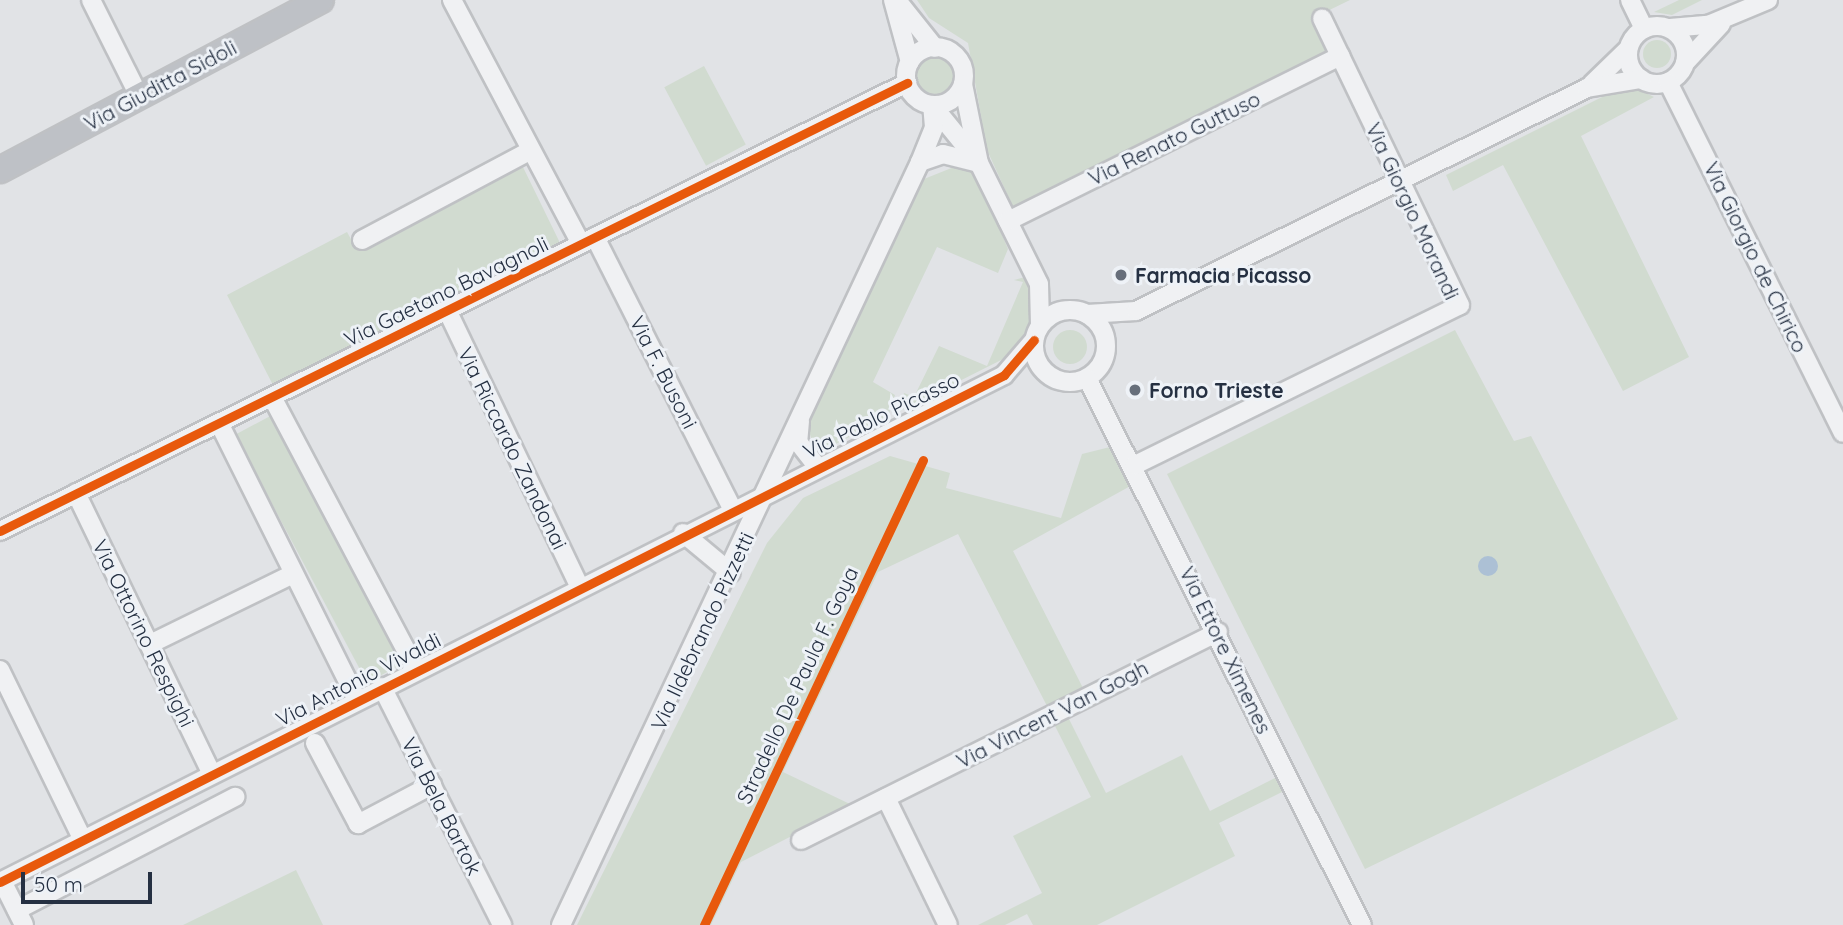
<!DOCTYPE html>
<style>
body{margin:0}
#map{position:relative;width:1843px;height:925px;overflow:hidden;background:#e1e3e6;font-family:Quicksand,sans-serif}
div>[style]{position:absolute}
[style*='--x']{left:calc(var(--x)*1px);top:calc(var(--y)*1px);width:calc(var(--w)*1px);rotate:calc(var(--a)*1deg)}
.green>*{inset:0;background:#d1dbd0;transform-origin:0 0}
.round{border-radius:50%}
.water>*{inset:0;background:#acc0d5}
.roads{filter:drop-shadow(2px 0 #bfc1c4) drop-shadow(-2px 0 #bfc1c4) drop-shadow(0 2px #bfc1c4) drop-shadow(0 -2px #bfc1c4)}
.street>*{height:18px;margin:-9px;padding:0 9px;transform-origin:9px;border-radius:9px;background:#f0f1f3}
.street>.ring{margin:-9px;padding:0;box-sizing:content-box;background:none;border:18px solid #f0f1f3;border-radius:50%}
.secondary>*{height:24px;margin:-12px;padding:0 12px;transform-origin:12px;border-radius:12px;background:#bec1c6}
.cycleway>*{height:9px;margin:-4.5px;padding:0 4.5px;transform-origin:4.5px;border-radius:4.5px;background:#e8590c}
.dots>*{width:19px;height:19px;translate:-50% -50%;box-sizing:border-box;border:4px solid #eef2f7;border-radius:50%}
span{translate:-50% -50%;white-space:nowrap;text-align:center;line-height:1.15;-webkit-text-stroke:6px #eef2f7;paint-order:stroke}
.street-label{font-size:21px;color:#253042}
.poi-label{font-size:21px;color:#253042;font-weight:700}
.left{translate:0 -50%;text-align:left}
.scale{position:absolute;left:21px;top:872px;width:131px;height:32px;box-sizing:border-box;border:4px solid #253042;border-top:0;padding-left:9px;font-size:21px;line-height:24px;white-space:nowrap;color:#253042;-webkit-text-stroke:5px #eef2f7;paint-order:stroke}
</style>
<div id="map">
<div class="green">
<i style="clip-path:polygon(917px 0,1350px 0,1311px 19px,1328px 53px,1013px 207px,987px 150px,968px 43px,929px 18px)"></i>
<i style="clip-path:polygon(1679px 0,1702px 0,1672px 15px,1654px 12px)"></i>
<i class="round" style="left:1643px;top:40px;width:28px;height:28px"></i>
<i class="round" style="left:914px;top:56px;width:42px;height:42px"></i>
<i style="left:704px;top:66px;width:89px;height:45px;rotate:62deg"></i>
<i style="clip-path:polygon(1628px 84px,1654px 97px,1581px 136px,1689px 357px,1623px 391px,1503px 165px,1453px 191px,1446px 175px)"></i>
<i style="clip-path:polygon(521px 163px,561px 245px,275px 389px,227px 295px,347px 232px,357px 250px)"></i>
<i style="clip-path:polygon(959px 165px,975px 171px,1008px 249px,998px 273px,937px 247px,873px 382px,895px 395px,888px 417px,816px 454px,807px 425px,919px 181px)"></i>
<i style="clip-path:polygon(1025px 277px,1036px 303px,1025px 348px,900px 411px,904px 393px,914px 397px,939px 346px,987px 366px,1023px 282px,1014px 280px)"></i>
<i style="clip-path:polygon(1455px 330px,1514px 441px,1531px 436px,1678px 719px,1365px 869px,1167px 474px)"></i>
<i class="round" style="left:1053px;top:330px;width:34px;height:34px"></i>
<i style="left:274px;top:414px;width:281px;height:44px;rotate:62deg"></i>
<i style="clip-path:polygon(1114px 446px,1134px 484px,1013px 551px,1083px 688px,1047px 706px,958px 534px,878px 572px,783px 772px,852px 805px,741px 862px,711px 925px,577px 925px,767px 543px,803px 498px,890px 456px,950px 473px,946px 488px,1061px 518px,1082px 454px)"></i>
<i style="clip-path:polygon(1068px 717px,1106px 793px,1182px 755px,1210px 811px,1279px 776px,1286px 790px,1219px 823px,1235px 856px,1097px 925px,1033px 925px,1027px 914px,1005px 925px,978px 925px,1042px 893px,1013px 836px,1091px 797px,1054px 724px)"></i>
<i style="clip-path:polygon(296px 870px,323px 925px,183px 925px)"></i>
</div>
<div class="water">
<i class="round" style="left:1478px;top:556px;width:20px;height:20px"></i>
</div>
<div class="roads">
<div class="street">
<i style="--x:91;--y:0;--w:107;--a:63.4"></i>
<i style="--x:452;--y:0;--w:276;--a:62.1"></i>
<i style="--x:893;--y:0;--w:64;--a:74.7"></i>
<i style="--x:1630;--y:0;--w:32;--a:64"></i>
<i style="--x:900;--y:4;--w:56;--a:51.5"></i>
<i class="ring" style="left:1628px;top:26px;width:40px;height:40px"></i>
<i style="--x:1670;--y:28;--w:38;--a:-5"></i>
<i style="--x:1708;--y:25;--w:65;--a:-22.6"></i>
<i class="ring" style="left:906px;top:47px;width:40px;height:40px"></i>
<i style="--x:1685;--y:63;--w:53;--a:-47.3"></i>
<i style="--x:1668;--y:82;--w:392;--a:63.5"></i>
<i style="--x:963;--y:84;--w:81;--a:78.6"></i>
<i style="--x:979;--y:163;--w:135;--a:63.6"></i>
<i style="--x:1039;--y:284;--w:41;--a:88.6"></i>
<i style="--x:1592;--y:84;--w:50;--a:-44.2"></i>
<i style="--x:932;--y:105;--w:68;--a:50.9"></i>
<i style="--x:920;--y:162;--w:24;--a:-19"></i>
<i style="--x:943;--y:154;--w:34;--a:14"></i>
<i style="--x:1008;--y:221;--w:371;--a:-26.4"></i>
<i style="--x:595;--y:237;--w:304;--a:63.2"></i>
<i style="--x:362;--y:240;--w:191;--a:-28"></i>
<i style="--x:447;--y:310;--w:306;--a:64.4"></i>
<i class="ring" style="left:1034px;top:310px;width:54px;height:54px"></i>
<i style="--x:1087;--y:314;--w:49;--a:-3.5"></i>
<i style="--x:1136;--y:311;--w:503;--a:-26.31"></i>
<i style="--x:1587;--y:88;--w:55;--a:-9.5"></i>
<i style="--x:1087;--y:378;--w:612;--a:63.31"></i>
<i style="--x:272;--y:397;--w:308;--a:62.1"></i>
<i style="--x:800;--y:421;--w:21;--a:95"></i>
<i style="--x:798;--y:442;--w:31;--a:52"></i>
<i style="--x:219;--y:423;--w:309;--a:63.5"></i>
<i style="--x:1135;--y:465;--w:362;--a:-26.2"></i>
<i style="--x:1460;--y:305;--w:318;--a:-115.7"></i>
<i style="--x:76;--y:493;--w:312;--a:64.2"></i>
<i style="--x:0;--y:531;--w:1012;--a:-26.29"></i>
<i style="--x:683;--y:533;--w:62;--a:39.8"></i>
<i style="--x:150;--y:644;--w:159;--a:-26.1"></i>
<i style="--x:0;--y:670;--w:189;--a:64"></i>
<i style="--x:382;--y:687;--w:267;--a:63.2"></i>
<i style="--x:315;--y:743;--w:92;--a:62"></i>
<i style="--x:358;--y:824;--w:84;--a:-27.8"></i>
<i style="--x:886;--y:798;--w:141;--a:64"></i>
<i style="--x:801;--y:840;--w:466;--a:-26.5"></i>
<i style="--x:2;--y:881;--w:49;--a:63.4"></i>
<i style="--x:0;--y:882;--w:1125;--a:-26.79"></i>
<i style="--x:1004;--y:375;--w:46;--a:-49.4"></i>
<i style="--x:17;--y:910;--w:246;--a:-27.4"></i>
<i style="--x:561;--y:925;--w:843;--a:-64.8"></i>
<i style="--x:920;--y:162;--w:38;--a:-68"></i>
<i style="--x:934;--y:127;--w:22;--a:-95"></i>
</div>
<div class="secondary">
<i style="--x:0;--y:170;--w:363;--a:-27.9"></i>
</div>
</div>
<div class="cycleway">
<i style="--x:0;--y:531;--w:1012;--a:-26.29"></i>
<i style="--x:0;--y:882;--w:1125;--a:-26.79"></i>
<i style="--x:1004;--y:375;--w:46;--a:-49.4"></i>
<i style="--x:704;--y:925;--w:514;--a:-64.78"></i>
</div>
<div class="dots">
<i style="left:1121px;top:275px;background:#676f7b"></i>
<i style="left:1135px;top:390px;background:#676f7b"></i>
</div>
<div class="street-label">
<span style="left:160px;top:85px;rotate:-28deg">Via Giuditta Sidoli</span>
<span style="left:1174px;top:138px;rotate:-26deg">Via Renato Guttuso</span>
<span style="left:1413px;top:211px;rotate:65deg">Via Giorgio Morandi</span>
<span style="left:1756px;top:257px;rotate:64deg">Via Giorgio de Chirico</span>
<span style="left:446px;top:291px;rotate:-26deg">Via Gaetano Bavagnoli</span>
<span style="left:664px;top:372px;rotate:63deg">Via F. Busoni</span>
<span style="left:881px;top:415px;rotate:-26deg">Via Pablo Picasso</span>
<span style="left:513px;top:448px;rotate:64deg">Via Riccardo Zandonai</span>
<span style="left:702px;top:631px;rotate:-65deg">Via Ildebrando Pizzetti</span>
<span style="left:144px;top:633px;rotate:64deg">Via Ottorino Respighi</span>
<span style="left:1226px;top:650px;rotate:64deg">Via Ettore Ximenes</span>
<span style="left:358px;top:679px;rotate:-27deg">Via Antonio Vivaldi</span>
<span style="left:797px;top:685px;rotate:-65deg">Stradello De Paula F. Goya</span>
<span style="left:1052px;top:714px;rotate:-27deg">Via Vincent Van Gogh</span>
<span style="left:442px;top:806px;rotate:63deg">Via Bela Bartok</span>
</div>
<div class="poi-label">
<span class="left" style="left:1135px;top:275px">Farmacia Picasso</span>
<span class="left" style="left:1149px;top:390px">Forno Trieste</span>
</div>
<div class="scale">50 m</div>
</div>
